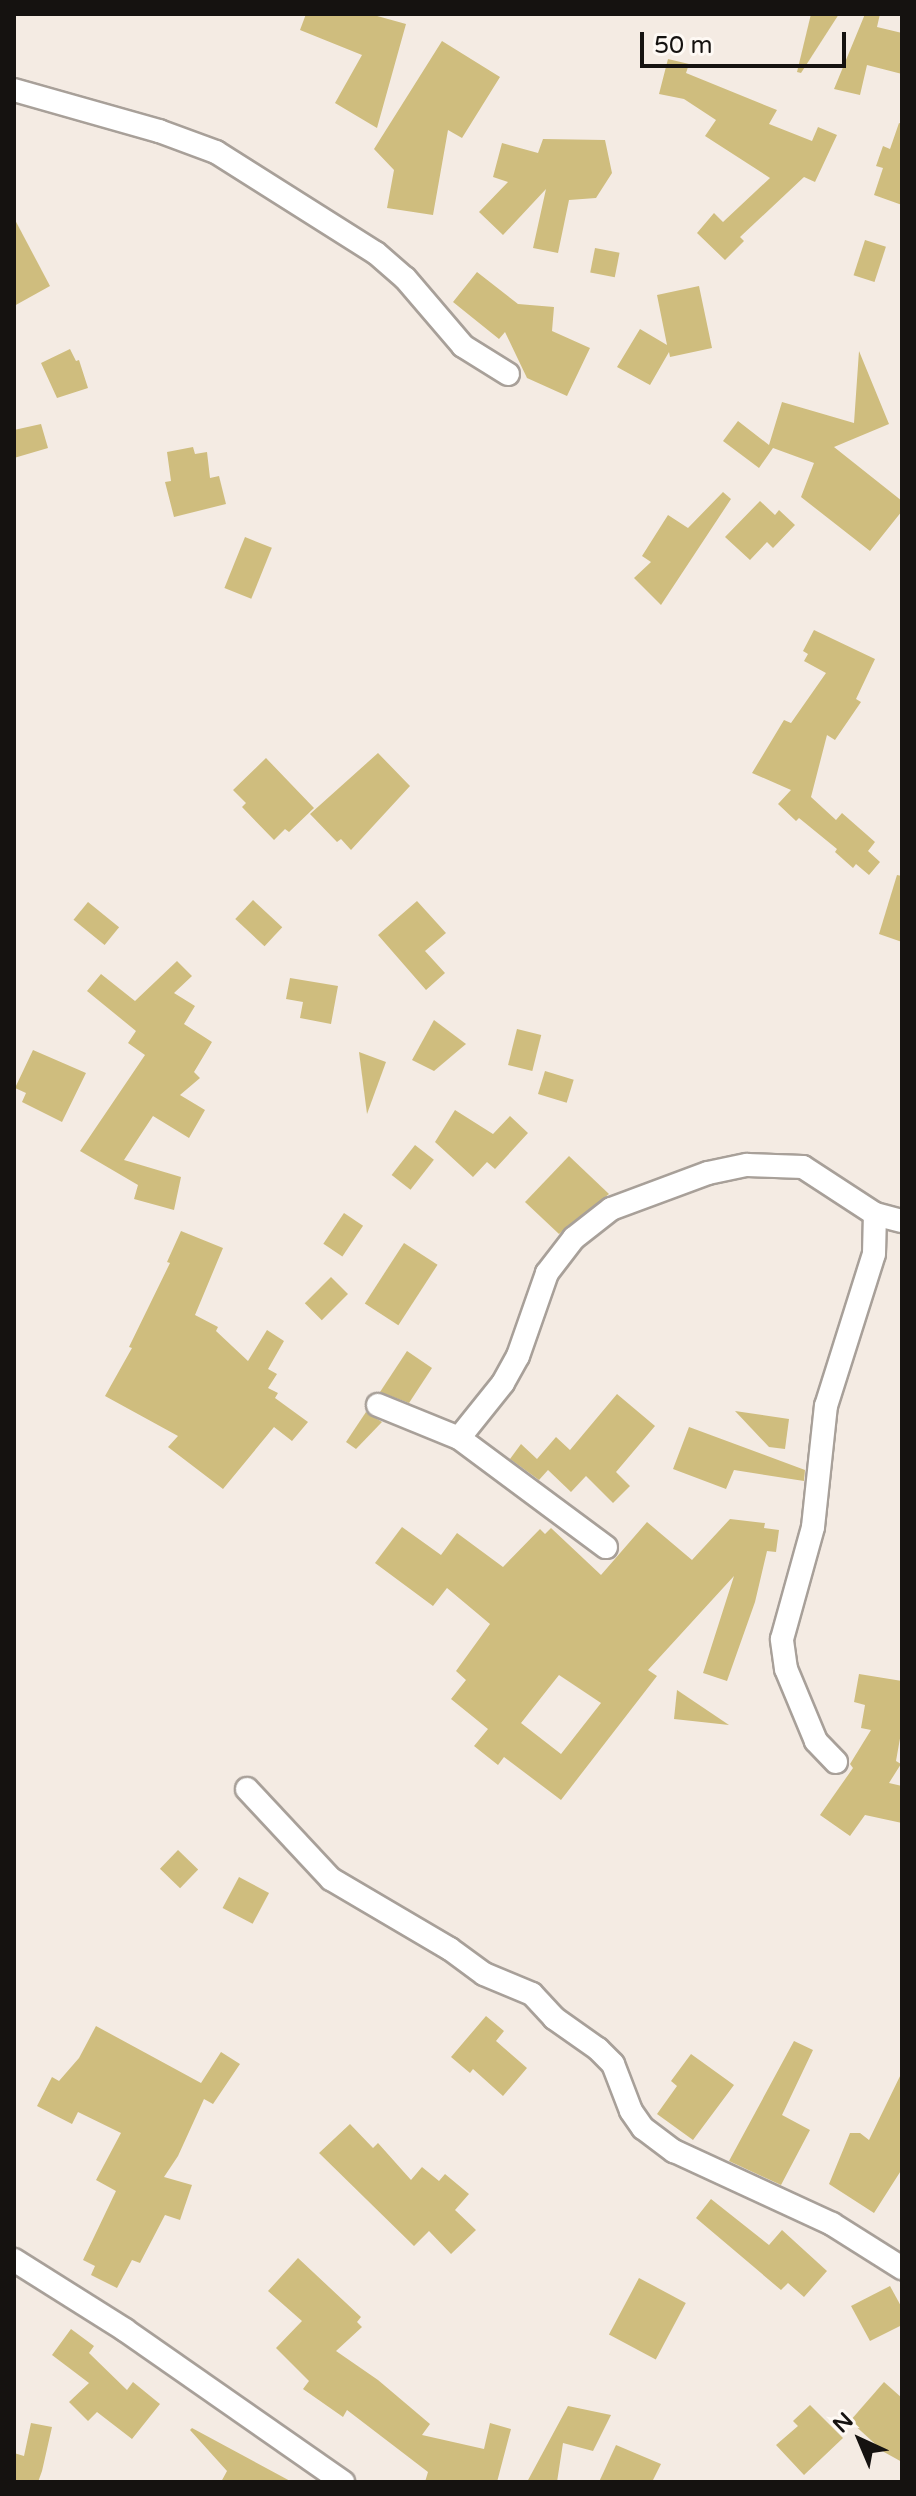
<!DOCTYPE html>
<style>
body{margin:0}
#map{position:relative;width:916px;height:2496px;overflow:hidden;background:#f4ebe3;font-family:"Varela Round",sans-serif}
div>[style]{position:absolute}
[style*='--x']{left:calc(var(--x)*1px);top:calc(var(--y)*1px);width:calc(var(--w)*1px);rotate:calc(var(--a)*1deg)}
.building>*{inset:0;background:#cfbd7e;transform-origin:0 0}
.roads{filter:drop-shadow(2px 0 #a8a099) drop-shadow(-2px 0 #a8a099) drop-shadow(0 2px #a8a099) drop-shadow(0 -2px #a8a099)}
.street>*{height:22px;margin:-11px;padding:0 11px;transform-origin:11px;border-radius:11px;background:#fff}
span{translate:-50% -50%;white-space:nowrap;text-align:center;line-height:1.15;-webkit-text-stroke:8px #fef9f4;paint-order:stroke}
.frame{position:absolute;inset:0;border:16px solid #151210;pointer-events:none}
.north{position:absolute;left:820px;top:2400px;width:80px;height:80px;-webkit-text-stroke:6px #fef9f4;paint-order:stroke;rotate:316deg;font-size:22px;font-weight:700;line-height:32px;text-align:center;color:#151210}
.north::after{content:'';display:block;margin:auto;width:28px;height:36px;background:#151210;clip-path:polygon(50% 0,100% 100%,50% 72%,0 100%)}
.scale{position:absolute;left:640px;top:32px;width:206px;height:36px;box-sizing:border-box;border:4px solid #151210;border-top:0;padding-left:10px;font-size:24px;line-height:28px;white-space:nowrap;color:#151210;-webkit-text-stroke:6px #fef9f4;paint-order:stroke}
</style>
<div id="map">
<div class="building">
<i style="clip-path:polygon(306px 14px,370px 14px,406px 24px,377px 128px,335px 103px,362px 55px,300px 30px)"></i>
<i style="clip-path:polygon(811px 14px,839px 14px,801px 73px,797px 72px)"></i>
<i style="clip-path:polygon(865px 14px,880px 14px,877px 27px,902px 33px,902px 74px,867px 65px,860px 95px,834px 89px)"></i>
<i style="clip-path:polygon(442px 41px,500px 77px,462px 138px,448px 130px,433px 215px,387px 208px,394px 170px,374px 149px)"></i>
<i style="clip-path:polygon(668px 59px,689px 64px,686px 73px,777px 110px,769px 124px,812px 141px,818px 127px,837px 135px,815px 182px,804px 177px,740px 237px,744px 241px,725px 260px,697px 233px,714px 213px,723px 222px,770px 178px,705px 136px,716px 120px,684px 99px,659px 94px)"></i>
<i style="clip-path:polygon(899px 123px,902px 124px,902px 205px,874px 195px,883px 168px,876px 166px,883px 146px,890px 149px)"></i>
<i style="clip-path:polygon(543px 139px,605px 140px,612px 173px,596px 198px,569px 200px,558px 253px,533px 248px,546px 189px,503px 235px,479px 212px,508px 182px,493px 177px,502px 143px,538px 153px)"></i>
<i style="clip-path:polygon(14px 218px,50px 286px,14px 306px)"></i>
<i style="left:865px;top:240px;width:22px;height:37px;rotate:18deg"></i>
<i style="left:595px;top:248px;width:25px;height:25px;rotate:11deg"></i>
<i style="clip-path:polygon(477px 272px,518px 304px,554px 307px,552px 331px,590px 348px,567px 396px,527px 378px,505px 332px,499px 339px,453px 302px)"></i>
<i style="clip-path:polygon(699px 286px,712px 348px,670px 357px,669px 352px,650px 385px,617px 367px,640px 329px,667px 345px,657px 295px)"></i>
<i style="clip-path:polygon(70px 349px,76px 361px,79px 360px,88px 388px,57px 398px,41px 363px)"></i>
<i style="clip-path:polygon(859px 351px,889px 424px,834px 447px,902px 501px,902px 511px,870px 551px,801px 497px,814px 463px,773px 448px,759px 468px,723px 441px,738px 421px,769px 445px,782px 402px,854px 423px)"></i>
<i style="clip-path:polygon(41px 424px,48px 448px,14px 458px,14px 430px)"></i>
<i style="clip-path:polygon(193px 447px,195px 454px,207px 452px,210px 478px,219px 476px,226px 504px,174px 517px,165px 482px,171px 481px,167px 452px)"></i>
<i style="clip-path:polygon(723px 492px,731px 499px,661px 605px,634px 578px,651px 562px,642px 556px,668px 515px,688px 528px)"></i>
<i style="clip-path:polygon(760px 501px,775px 515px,779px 510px,795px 525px,773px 548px,767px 542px,750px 560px,725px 537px)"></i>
<i style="left:245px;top:537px;width:29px;height:55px;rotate:22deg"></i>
<i style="clip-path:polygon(814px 630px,875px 659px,856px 699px,861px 702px,835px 740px,827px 735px,811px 797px,836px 820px,842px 813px,875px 842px,868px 851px,880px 862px,869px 875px,856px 864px,853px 868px,835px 852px,837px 849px,799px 818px,796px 821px,778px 804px,791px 790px,752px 773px,784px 720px,791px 723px,826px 673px,804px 661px,808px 654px,803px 651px)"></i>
<i style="clip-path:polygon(378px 753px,410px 786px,351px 850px,341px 839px,337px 842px,310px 814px)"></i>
<i style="clip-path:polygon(266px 758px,314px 808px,289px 832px,285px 829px,274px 840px,242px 807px,246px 803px,233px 790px)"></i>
<i style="clip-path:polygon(897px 875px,902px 876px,902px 942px,879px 934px)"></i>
<i style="left:253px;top:900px;width:40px;height:26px;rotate:43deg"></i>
<i style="clip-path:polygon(417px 901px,446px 933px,425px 951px,445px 973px,426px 990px,378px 935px)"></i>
<i style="left:88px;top:902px;width:40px;height:23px;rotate:39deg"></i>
<i style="clip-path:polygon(177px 961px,192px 976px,174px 993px,195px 1006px,184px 1024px,212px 1042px,194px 1072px,200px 1078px,180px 1095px,205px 1110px,189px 1138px,153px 1116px,124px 1160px,181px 1177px,174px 1210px,134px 1199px,138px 1185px,80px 1151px,145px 1055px,128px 1043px,136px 1031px,87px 991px,101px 974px,135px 1001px)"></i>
<i style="clip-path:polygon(290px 978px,338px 986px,331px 1024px,300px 1018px,303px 1002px,286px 999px)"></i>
<i style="clip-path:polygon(434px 1020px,466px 1044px,434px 1071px,412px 1060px)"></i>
<i style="left:517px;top:1029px;width:25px;height:37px;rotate:14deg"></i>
<i style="clip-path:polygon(33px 1050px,86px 1073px,62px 1122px,22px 1102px,26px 1093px,15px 1088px)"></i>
<i style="clip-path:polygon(359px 1052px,386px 1062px,367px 1114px)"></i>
<i style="left:545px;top:1071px;width:30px;height:24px;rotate:17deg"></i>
<i style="clip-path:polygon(455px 1110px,493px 1134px,510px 1116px,528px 1133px,495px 1169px,487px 1162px,473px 1177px,435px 1142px)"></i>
<i style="left:415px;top:1145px;width:24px;height:38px;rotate:38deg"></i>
<i style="clip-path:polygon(569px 1156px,609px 1194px,559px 1234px,525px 1202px)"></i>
<i style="left:344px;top:1213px;width:23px;height:37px;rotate:34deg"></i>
<i style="clip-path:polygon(181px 1231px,223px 1248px,195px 1315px,218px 1327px,216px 1331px,248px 1361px,267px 1330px,284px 1341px,268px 1369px,277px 1374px,268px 1388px,278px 1393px,275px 1398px,308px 1422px,292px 1441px,274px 1427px,223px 1489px,168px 1447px,178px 1436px,105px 1396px,132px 1348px,129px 1347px,170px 1263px,167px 1262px)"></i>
<i style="left:404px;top:1243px;width:40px;height:72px;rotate:33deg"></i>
<i style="left:331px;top:1277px;width:24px;height:37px;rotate:45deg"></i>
<i style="clip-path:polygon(407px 1351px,432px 1368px,409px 1403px,380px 1392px)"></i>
<i style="clip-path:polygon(617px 1394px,655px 1426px,616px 1472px,630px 1486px,613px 1503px,586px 1476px,571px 1492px,548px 1470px,539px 1480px,510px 1459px,521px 1444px,537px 1459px,556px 1437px,570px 1450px)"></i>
<i style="clip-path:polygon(735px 1411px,789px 1419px,785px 1449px,769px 1447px)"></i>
<i style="clip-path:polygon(366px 1412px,382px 1422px,356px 1449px,346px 1442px)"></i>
<i style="clip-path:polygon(689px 1427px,805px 1470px,804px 1481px,734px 1470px,726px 1489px,673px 1469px)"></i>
<i style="clip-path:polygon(evenodd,730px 1519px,765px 1523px,764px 1528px,779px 1530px,776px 1552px,767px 1551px,755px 1602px,727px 1681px,703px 1673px,734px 1576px,648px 1670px,657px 1676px,561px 1800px,504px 1757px,498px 1765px,474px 1746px,488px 1729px,451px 1699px,466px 1680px,456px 1671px,490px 1624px,447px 1588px,433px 1606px,375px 1563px,402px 1527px,441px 1555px,457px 1533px,503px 1567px,540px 1529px,545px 1534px,551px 1528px,601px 1575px,647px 1522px,692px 1560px,730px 1519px,559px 1675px,601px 1703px,561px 1754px,521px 1723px,559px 1675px)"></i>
<i style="clip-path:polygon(859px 1674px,902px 1681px,902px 1727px,896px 1761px,901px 1764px,889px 1783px,902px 1786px,902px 1823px,865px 1815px,850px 1836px,820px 1815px,853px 1768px,850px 1764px,871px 1730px,861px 1728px,865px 1705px,854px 1702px)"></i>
<i style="clip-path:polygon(677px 1690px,729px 1725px,674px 1719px)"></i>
<i style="left:178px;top:1850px;width:28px;height:26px;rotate:44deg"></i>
<i style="left:239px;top:1877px;width:34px;height:35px;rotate:28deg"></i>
<i style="clip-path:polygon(486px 2016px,504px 2031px,496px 2041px,527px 2068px,503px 2096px,473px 2069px,470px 2073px,451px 2057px)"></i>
<i style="clip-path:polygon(96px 2026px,201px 2083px,221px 2052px,240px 2064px,213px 2104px,204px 2099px,178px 2156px,164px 2177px,192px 2185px,180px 2220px,165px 2215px,140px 2263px,132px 2260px,117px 2288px,91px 2275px,95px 2266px,83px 2260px,116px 2191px,96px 2180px,121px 2133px,78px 2112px,72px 2124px,37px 2106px,52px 2077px,59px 2081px,79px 2058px)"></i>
<i style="clip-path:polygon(794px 2041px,813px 2050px,782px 2115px,810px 2130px,781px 2185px,729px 2161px)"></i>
<i style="clip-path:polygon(691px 2054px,734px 2085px,693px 2140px,657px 2114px,677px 2086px,671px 2081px)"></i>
<i style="clip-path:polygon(902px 2072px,902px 2169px,874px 2213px,829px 2184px,850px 2133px,860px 2133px,869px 2140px)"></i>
<i style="clip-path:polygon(350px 2124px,373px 2148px,378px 2143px,411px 2180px,422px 2167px,439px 2181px,445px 2174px,469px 2194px,455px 2210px,476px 2230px,451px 2254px,429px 2231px,414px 2246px,319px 2153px)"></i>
<i style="clip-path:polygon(711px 2199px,769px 2245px,782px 2230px,827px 2271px,804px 2297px,788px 2283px,781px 2290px,696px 2218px)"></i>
<i style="clip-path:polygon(298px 2258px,361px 2317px,357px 2322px,362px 2327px,336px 2351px,378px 2380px,430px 2424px,422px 2435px,484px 2449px,490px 2423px,511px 2429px,497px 2482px,425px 2482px,428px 2472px,347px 2410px,343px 2417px,303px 2389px,309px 2381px,276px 2348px,302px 2321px,268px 2291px)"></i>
<i style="left:639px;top:2278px;width:53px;height:64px;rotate:28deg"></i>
<i style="clip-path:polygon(890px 2286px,902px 2308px,902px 2325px,870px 2341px,851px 2306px)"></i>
<i style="clip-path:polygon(71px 2329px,94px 2346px,89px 2353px,127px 2390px,133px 2382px,160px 2404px,132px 2439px,97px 2412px,88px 2421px,69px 2402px,89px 2383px,52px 2355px)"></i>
<i style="clip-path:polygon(884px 2382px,902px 2398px,902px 2462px,884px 2452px,850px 2421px)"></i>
<i style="clip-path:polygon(810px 2405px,843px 2438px,804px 2475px,776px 2445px,798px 2426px,793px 2421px)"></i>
<i style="clip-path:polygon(568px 2406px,611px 2415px,593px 2451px,563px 2443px,557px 2482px,527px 2482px)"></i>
<i style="clip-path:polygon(31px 2423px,52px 2427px,42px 2471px,38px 2482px,14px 2482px,14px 2453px,24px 2456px)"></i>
<i style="clip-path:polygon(192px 2428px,292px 2482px,221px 2482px,227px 2471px,190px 2430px)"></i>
<i style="clip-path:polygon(616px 2445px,661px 2464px,652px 2482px,599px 2482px)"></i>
</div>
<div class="roads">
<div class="street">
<i style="--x:14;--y:90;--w:151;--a:15.8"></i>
<i style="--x:159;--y:131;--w:61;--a:20.2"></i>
<i style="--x:216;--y:152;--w:189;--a:32.3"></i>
<i style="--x:376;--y:253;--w:38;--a:41"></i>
<i style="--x:405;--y:278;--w:89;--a:49.5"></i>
<i style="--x:463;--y:346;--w:53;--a:31.9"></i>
<i style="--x:378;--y:1405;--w:87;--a:22.2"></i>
<i style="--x:459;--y:1438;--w:183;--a:36.6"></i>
<i style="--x:459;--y:1438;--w:70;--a:-51.3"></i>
<i style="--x:503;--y:1383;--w:31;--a:-61"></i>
<i style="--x:518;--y:1356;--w:88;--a:-70.7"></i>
<i style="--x:547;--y:1273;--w:44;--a:-52.4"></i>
<i style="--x:574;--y:1238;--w:47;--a:-38.1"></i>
<i style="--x:611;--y:1209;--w:103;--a:-20.4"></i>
<i style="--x:708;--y:1173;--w:40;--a:-12"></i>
<i style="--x:747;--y:1165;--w:56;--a:2"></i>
<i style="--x:803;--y:1167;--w:86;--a:33.1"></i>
<i style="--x:875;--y:1214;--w:28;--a:15"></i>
<i style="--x:836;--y:1762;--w:29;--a:-134"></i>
<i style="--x:816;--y:1741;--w:78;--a:-112.6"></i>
<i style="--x:786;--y:1669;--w:30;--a:-98"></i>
<i style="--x:782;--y:1639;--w:116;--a:-74.5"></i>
<i style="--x:813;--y:1527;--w:122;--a:-83.9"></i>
<i style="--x:826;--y:1406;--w:159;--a:-72.5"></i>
<i style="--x:874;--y:1254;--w:40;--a:-88.6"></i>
<i style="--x:247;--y:1789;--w:123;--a:47"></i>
<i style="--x:331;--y:1879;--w:138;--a:30.5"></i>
<i style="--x:450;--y:1949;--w:42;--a:36.3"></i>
<i style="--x:484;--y:1974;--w:52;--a:22.6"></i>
<i style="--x:532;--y:1994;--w:33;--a:47"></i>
<i style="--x:554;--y:2018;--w:54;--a:35.2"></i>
<i style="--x:598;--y:2049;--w:21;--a:45"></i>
<i style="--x:613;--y:2064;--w:50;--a:69"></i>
<i style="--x:631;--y:2111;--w:21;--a:55"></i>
<i style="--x:643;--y:2128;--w:39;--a:37"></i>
<i style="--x:674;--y:2151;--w:174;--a:24.8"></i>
<i style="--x:832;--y:2224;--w:83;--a:32.2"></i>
<i style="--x:14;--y:2260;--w:131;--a:32.2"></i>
<i style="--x:125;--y:2330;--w:266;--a:34.9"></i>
</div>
</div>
<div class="frame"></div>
<div class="north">N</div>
<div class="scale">50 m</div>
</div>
